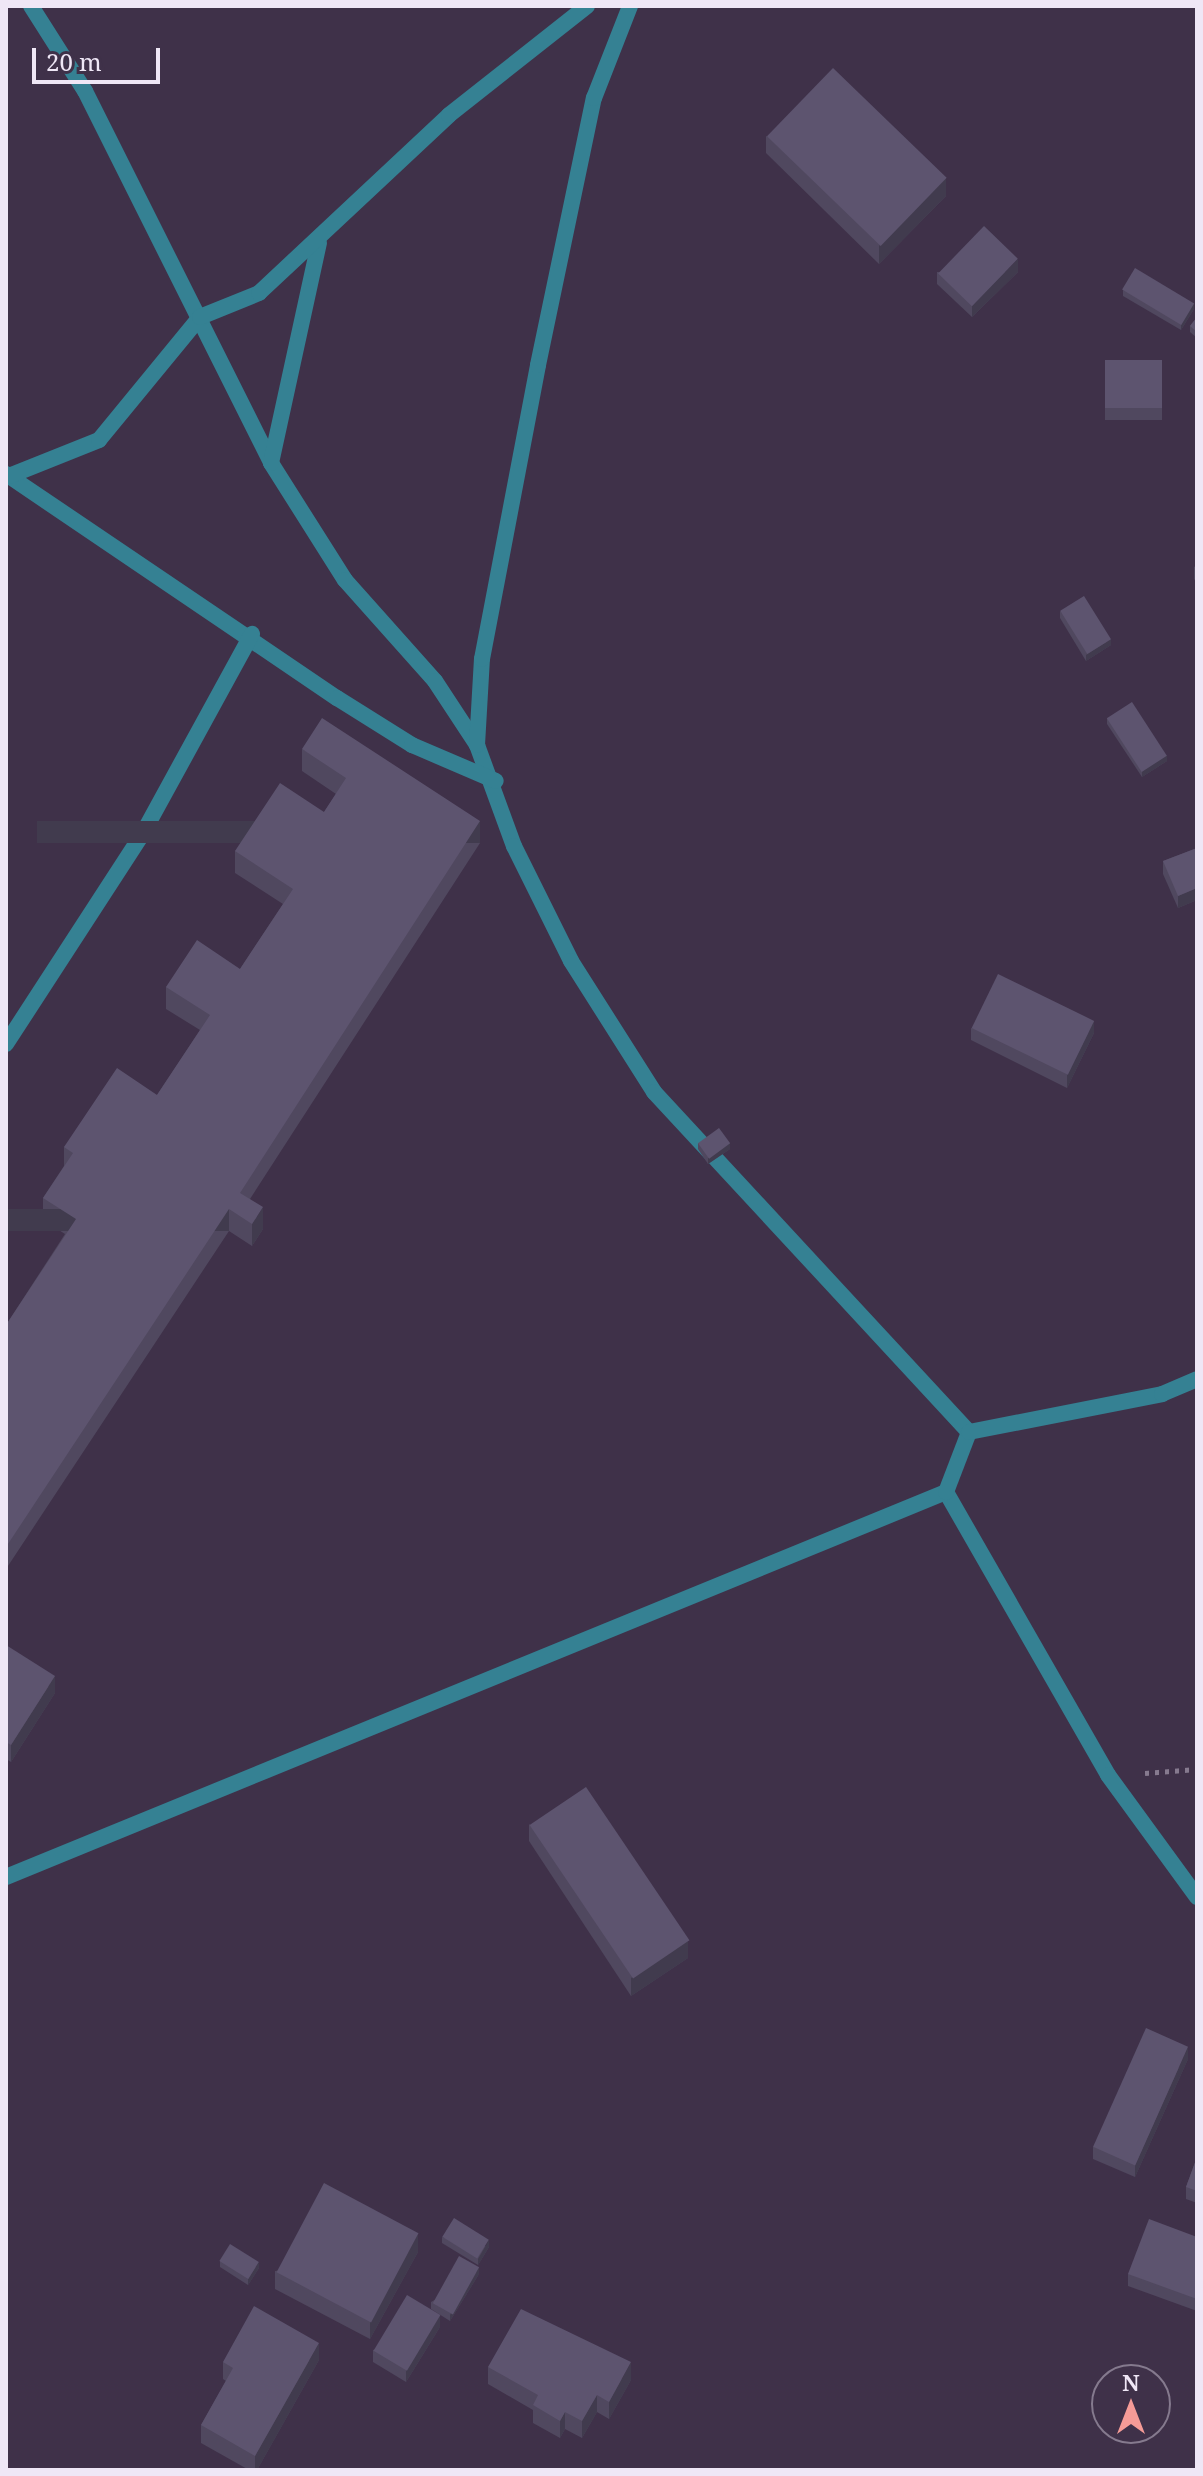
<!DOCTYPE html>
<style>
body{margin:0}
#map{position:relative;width:1203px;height:2476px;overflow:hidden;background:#3f3149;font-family:"Noto Serif",serif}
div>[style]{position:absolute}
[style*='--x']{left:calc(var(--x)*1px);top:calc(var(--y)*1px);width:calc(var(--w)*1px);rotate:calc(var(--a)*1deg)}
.path>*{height:5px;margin-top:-2.5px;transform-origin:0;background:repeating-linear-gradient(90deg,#867a8f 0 4px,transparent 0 10px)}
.street>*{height:16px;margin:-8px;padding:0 8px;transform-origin:8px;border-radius:8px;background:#358193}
.wall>*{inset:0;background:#50485f;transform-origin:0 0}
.shaded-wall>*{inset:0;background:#413b4e;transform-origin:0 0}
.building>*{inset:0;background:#5d546f;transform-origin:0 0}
span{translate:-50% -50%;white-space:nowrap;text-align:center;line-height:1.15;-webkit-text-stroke:7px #3f3149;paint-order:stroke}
.frame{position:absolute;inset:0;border:8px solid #efe7f6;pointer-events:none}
.north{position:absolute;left:1091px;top:2364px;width:80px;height:80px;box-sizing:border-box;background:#3f3149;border:2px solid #857a8e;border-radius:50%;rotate:0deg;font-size:22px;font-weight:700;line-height:32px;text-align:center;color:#efe7f6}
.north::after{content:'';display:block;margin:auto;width:28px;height:36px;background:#f59b97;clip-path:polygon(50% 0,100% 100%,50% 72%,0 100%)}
.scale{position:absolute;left:32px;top:48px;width:128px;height:36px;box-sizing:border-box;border:4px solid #efe7f6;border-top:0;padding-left:10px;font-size:24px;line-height:28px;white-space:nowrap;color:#efe7f6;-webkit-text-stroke:6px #3f3149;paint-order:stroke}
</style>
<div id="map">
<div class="path">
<i style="--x:1145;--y:1773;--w:52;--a:-4.4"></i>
</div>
<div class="street">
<i style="--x:31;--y:6;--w:101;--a:57.6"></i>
<i style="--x:85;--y:91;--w:416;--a:63.4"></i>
<i style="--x:271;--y:463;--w:138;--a:57.7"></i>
<i style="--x:345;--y:580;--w:135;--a:48.3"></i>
<i style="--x:435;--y:681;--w:77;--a:56.7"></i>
<i style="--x:477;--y:745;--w:108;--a:69.9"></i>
<i style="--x:514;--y:846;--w:128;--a:63.6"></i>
<i style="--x:571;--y:961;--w:155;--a:57.6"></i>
<i style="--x:654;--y:1092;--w:463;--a:47.2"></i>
<i style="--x:271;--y:463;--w:225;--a:-77.7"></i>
<i style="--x:6;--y:474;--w:400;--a:34.1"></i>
<i style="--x:337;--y:698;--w:89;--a:32.1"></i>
<i style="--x:412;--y:745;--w:91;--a:23.2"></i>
<i style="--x:9;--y:476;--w:97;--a:-21.8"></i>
<i style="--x:99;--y:440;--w:159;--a:-50.6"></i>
<i style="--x:200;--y:317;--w:64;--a:-22.1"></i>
<i style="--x:259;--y:293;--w:260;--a:-43.1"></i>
<i style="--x:449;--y:115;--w:176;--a:-38.3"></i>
<i style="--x:477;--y:745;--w:86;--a:-86.7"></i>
<i style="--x:482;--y:659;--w:299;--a:-79.2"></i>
<i style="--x:538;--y:365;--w:273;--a:-78.2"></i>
<i style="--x:594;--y:98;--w:99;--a:-68.6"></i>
<i style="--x:6;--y:1044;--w:252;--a:-57"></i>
<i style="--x:143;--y:833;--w:227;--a:-61.3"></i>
<i style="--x:946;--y:1492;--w:326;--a:60.2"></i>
<i style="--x:1108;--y:1775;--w:151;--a:53.9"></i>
<i style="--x:6;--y:1877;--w:1016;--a:-22.27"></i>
<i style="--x:946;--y:1492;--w:64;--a:-69"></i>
<i style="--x:969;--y:1432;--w:197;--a:-11.1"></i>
<i style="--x:1162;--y:1394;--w:38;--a:-23"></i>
</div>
<div class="wall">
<i style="clip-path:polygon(766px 136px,946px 196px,879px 264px,766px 153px)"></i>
<i style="clip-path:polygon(937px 272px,1018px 272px,972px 317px,937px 284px)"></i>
<i style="clip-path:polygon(1123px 290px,1194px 309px,1181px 330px,1123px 296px)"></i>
<i style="clip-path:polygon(1197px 317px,1197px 338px,1190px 332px,1190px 326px)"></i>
<i style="left:1105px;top:360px;width:57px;height:60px"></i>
<i style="clip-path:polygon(1197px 565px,1197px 584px,1194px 579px,1194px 567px)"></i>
<i style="clip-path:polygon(1060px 611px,1111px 645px,1086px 661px,1060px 618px)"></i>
<i style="clip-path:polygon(1107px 718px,1167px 761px,1142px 777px,1107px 724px)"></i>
<i style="clip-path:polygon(302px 749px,480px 843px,250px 1199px,263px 1229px,252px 1246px,229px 1231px,6px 1569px,6px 1325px,65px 1234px,43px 1220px,43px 1198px,64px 1166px,64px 1147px,157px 1095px,200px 1030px,166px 1009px,166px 987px,240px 969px,283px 904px,235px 873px,235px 851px,324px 812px,336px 794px,302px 771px)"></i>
<i style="clip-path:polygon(1197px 848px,1197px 900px,1178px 908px,1163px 874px,1163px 861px)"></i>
<i style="clip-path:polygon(971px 1028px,1094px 1033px,1067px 1088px,971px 1040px)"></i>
<i style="clip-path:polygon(698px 1143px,730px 1149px,708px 1164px,698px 1149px)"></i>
<i style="clip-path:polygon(6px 1645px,55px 1693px,11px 1762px,6px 1759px)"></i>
<i style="clip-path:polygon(529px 1824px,688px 1958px,631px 1996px,529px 1841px)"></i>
<i style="clip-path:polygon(1188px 2059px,1135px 2177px,1093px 2159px,1093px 2147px)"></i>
<i style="clip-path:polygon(1197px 2157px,1197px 2203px,1186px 2199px,1186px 2187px)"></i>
<i style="clip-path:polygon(442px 2237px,489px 2247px,478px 2265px,442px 2243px)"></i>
<i style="clip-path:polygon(1197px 2237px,1197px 2311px,1128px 2286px,1128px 2274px)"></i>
<i style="clip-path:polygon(418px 2252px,370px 2339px,275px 2289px,275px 2271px)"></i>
<i style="clip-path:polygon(220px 2261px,259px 2268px,248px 2285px,220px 2267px)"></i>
<i style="clip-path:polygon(479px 2274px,450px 2321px,431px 2309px,431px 2302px)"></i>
<i style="clip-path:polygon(440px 2327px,406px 2382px,373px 2362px,373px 2350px)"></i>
<i style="clip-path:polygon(319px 2360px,257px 2470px,249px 2470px,201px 2443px,201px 2425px,226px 2381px,223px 2379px,223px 2362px)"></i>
<i style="clip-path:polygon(488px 2367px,631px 2380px,609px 2419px,597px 2412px,582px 2438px,565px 2429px,560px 2438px,533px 2423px,533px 2410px,488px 2384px)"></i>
</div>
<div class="shaded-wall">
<i style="clip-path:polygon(946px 178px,946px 196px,879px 264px,879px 246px)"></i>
<i style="clip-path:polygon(1018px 259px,1018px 272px,972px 317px,972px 305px)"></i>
<i style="clip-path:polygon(1194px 303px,1194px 309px,1181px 330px,1181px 324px)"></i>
<i style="clip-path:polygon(1111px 639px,1111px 645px,1086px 661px,1086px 655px)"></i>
<i style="clip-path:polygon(1167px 755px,1167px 761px,1142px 777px,1142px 771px)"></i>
<i style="left:480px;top:821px;width:22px;height:443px;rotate:90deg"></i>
<i style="clip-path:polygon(1197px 888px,1197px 900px,1178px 908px,1178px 896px)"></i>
<i style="clip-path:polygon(1094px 1021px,1094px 1033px,1067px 1088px,1067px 1075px)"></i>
<i style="clip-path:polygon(730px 1143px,730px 1149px,708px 1164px,708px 1158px)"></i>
<i style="clip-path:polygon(263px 1207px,263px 1229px,252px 1246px,252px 1224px)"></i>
<i style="left:229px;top:1209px;width:22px;height:405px;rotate:90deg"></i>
<i style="clip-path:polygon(55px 1676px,55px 1693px,11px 1762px,11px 1745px)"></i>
<i style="clip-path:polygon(688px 1941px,688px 1958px,631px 1996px,631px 1978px)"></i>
<i style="clip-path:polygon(1188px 2047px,1188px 2059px,1135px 2177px,1135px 2165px)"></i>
<i style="clip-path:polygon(418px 2234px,418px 2252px,370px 2339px,370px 2322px)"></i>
<i style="clip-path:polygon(489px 2240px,489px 2247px,478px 2265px,478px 2259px)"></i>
<i style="clip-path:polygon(259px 2262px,259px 2268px,248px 2285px,248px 2279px)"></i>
<i style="clip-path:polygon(479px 2267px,479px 2274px,450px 2321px,450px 2315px)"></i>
<i style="clip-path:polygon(440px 2315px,440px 2327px,406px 2382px,406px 2370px)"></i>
<i style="clip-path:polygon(319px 2343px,319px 2360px,257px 2470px,255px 2470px,255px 2456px)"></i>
<i style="clip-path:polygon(631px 2362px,631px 2380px,609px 2419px,609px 2402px)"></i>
<i style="clip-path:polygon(597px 2395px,597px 2412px,582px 2438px,582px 2421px)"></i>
<i style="clip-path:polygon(565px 2412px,565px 2429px,560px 2438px,560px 2421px)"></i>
</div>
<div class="building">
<i style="left:833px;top:68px;width:158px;height:95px;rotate:44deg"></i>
<i style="left:984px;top:226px;width:47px;height:66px;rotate:44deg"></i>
<i style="left:1135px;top:268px;width:69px;height:25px;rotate:31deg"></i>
<i style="clip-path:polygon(1197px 317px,1197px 332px,1190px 326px)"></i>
<i style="left:1105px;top:360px;width:57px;height:48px"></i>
<i style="left:1084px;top:596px;width:51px;height:28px;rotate:58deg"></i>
<i style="left:1132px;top:702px;width:64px;height:30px;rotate:57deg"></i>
<i style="clip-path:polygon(322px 718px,480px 821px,240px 1193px,263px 1207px,252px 1224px,229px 1209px,6px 1547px,6px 1325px,76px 1219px,43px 1198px,73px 1153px,64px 1147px,117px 1068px,157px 1095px,210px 1015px,166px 987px,197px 940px,240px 969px,293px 889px,235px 851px,280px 783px,324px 812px,346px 778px,302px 749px)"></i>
<i style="clip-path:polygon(1197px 848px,1197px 888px,1178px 896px,1163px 861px)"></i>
<i style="left:998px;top:974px;width:107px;height:60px;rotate:26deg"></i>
<i style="left:719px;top:1128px;width:19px;height:26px;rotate:54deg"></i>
<i style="clip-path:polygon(6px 1645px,55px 1676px,11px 1745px,6px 1742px)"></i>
<i style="left:586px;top:1787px;width:185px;height:68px;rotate:56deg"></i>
<i style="left:1146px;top:2028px;width:46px;height:130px;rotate:24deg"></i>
<i style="clip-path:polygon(1197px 2157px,1197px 2191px,1186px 2187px)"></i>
<i style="left:324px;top:2183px;width:107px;height:101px;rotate:28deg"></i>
<i style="left:454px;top:2218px;width:41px;height:22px;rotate:32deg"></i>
<i style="clip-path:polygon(1149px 2219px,1197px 2237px,1197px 2299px,1128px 2274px)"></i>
<i style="left:230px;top:2244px;width:34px;height:20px;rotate:32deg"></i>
<i style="left:459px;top:2256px;width:23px;height:54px;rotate:29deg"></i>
<i style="left:407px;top:2295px;width:39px;height:65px;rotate:31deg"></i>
<i style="clip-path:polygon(254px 2306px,319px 2343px,255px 2456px,201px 2425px,233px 2368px,223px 2362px)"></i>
<i style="clip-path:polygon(521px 2309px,631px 2362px,609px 2402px,597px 2395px,582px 2421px,565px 2412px,560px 2421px,533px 2405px,538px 2395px,488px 2367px)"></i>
</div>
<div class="frame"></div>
<div class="north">N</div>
<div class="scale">20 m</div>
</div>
